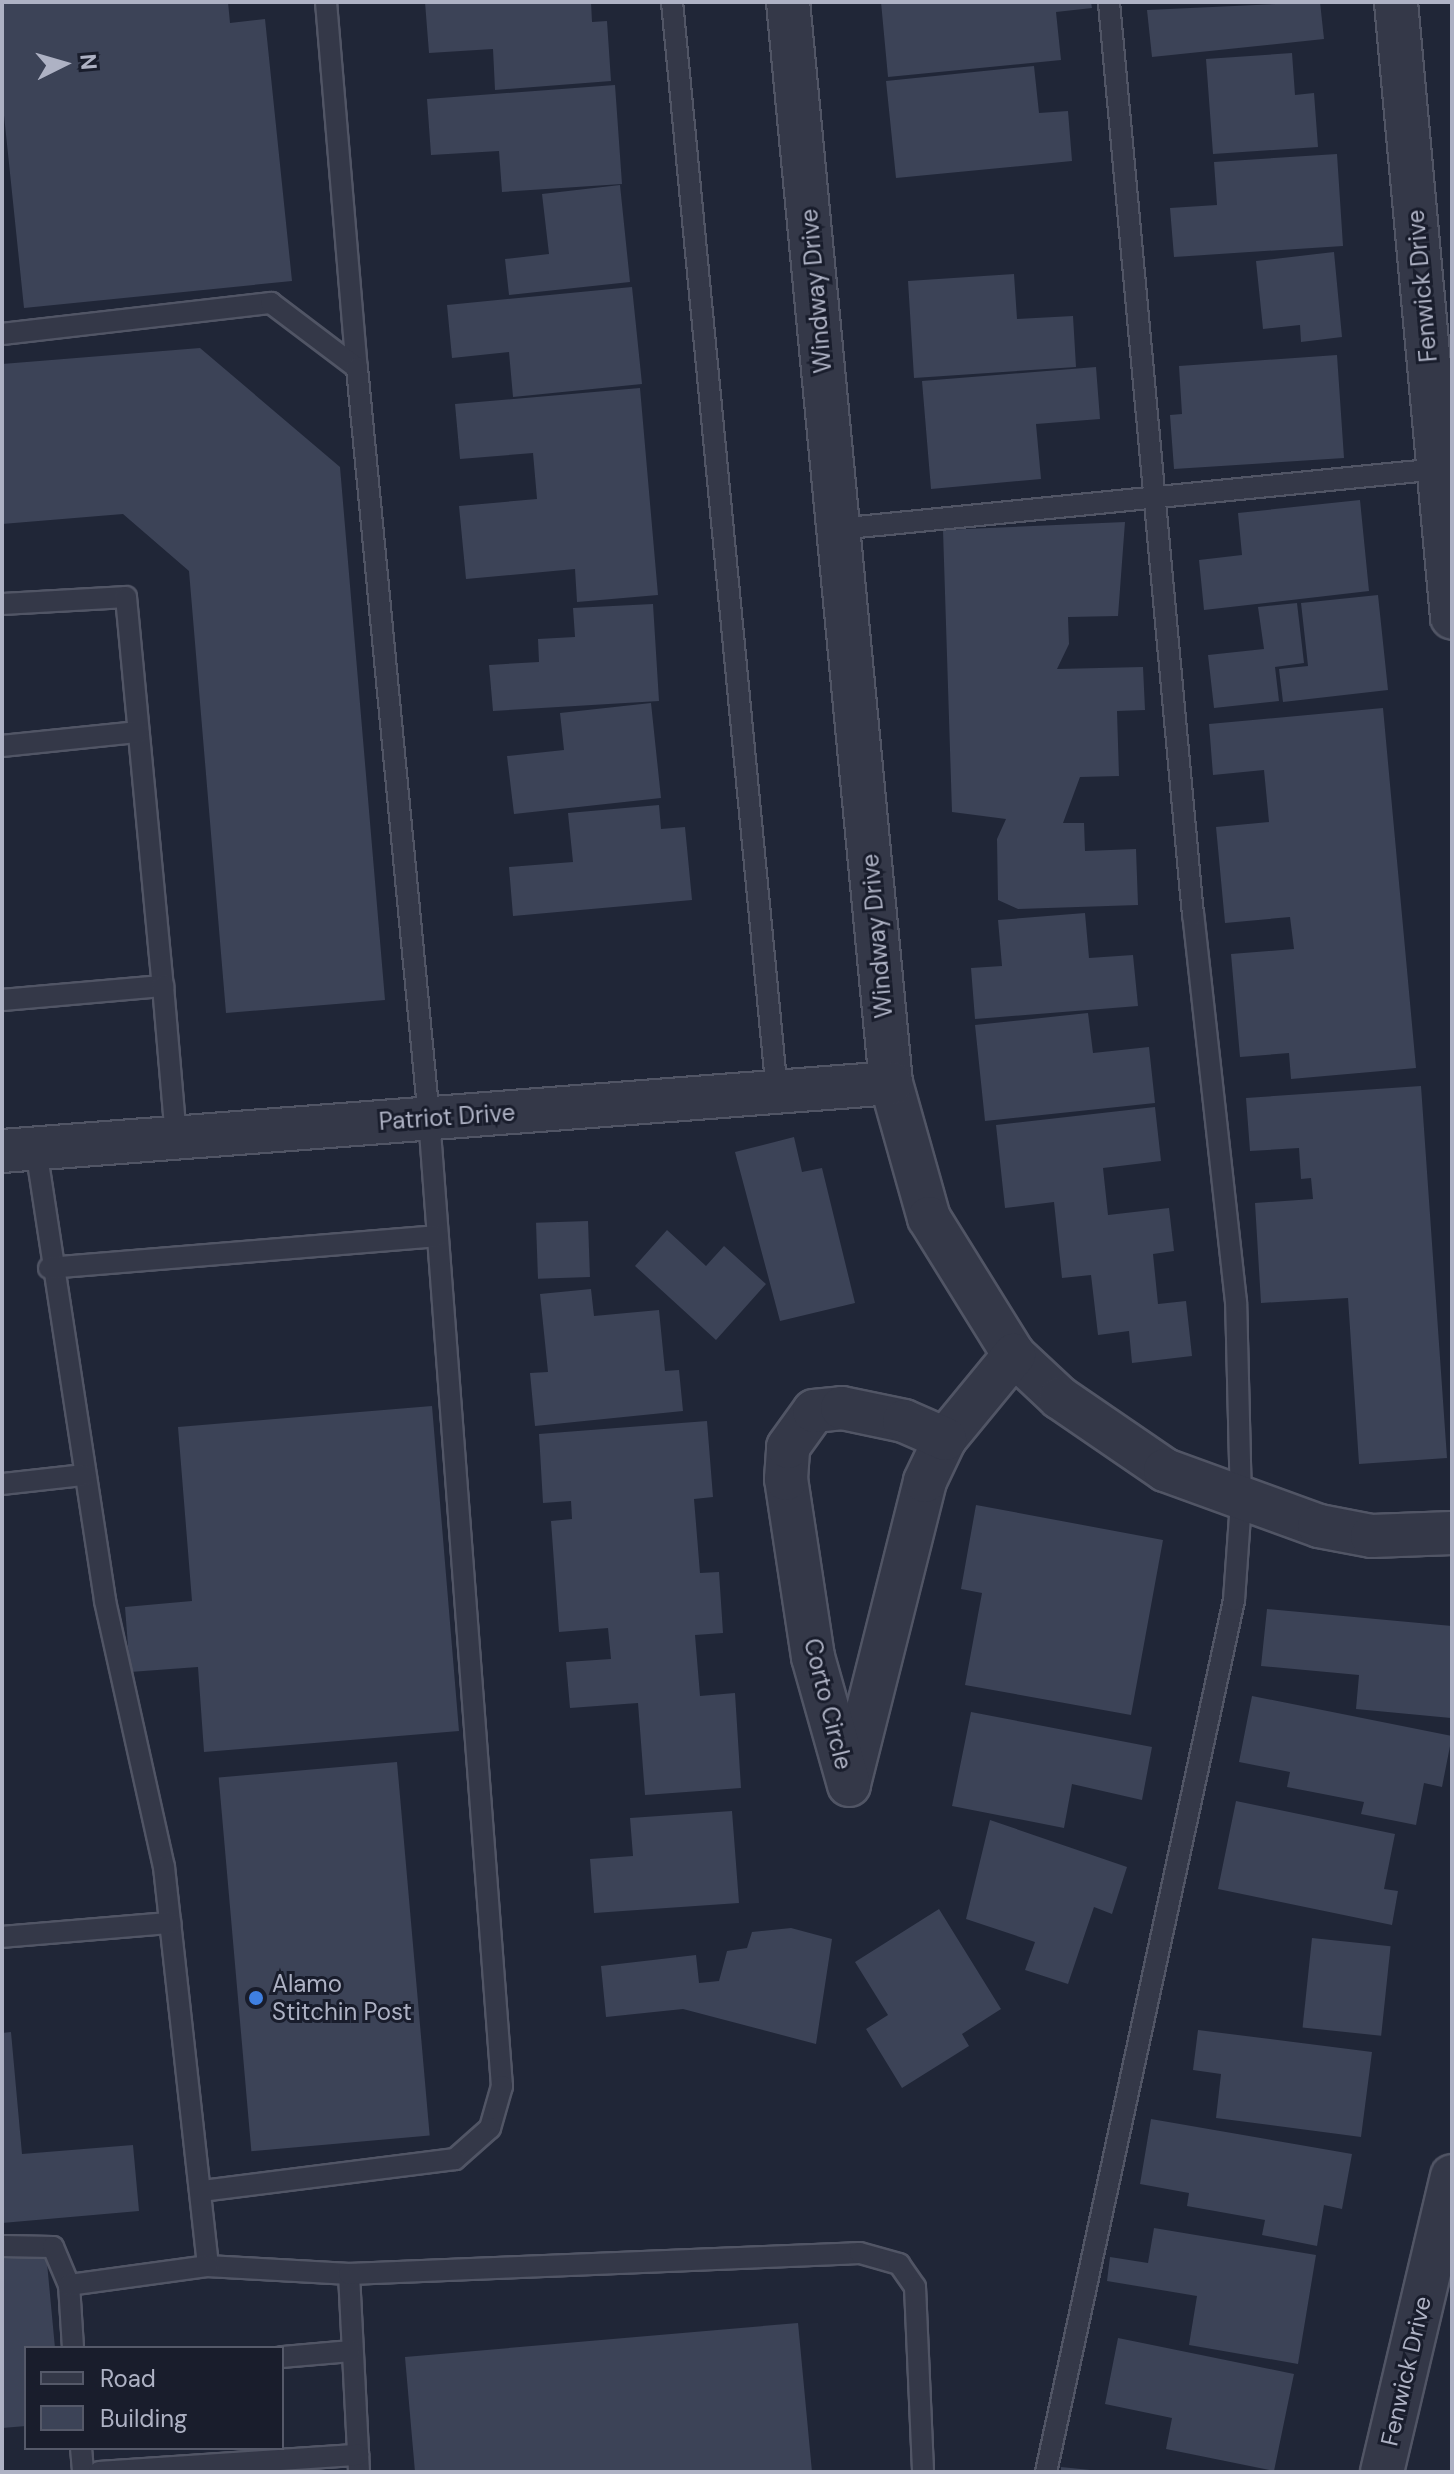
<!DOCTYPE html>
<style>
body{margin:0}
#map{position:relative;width:1454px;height:2474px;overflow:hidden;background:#202637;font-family:"DM Sans",sans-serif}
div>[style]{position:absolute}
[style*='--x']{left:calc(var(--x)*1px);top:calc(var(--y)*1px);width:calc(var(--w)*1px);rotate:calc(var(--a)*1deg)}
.building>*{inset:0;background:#3c4357;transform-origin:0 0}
.roads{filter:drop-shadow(2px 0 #515565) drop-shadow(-2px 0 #515565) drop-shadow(0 2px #515565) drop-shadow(0 -2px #515565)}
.lane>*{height:20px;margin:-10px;padding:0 10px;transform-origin:10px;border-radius:10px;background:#343848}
.street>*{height:42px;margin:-21px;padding:0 21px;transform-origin:21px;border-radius:21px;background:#343848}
.dots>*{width:22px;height:22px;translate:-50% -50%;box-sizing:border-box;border:4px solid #191d2c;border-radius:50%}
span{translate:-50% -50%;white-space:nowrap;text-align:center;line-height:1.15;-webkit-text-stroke:6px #191d2c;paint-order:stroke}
.street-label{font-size:24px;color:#aeb2c4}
.poi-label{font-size:24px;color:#aeb2c4}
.left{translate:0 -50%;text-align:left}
.frame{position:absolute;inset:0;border:4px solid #aeb2c4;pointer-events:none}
.legend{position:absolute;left:24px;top:2346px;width:260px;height:104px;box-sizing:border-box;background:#191d2c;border:2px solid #555969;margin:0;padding:10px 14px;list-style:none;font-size:24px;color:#aeb2c4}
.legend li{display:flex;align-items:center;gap:16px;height:40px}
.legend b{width:40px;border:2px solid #555969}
.north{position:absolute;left:24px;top:24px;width:80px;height:80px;-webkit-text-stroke:6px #191d2c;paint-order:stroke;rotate:85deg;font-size:22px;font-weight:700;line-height:32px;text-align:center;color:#aeb2c4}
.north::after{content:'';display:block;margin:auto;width:28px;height:36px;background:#aeb2c4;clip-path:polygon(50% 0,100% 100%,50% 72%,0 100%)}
</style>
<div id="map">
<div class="building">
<i style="clip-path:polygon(2px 2px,228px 2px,230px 23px,265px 19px,292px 281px,24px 308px,2px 96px)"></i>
<i style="clip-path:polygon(425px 2px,591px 2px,592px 22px,607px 21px,611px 81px,495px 90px,493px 49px,429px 53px)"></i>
<i style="clip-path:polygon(881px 2px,1091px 2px,1092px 8px,1056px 12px,1061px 60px,888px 77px)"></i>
<i style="clip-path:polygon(1320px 2px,1324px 39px,1152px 57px,1147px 10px)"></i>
<i style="clip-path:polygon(1292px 53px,1295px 95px,1314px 93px,1318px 147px,1213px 154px,1206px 59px)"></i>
<i style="clip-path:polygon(1034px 66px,1039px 113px,1068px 111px,1072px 161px,896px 178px,886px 81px)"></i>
<i style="clip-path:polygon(615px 85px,622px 184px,502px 192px,499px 151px,431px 155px,427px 99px)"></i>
<i style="clip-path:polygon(1337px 154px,1343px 246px,1174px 257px,1170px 208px,1217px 205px,1214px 162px)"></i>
<i style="clip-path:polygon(620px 185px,630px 282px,509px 295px,505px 259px,549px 254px,542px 194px)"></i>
<i style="clip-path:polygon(1334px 252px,1342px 337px,1301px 342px,1300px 325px,1263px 329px,1256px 261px)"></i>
<i style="clip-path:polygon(1014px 274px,1017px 319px,1073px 316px,1076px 367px,914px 378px,908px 281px)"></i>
<i style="clip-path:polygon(632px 287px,642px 384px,513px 397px,509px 352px,452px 358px,447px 305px)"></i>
<i style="clip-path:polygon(200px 348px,340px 467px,385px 1000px,226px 1013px,189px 571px,123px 514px,2px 524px,2px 364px)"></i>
<i style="clip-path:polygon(1337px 355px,1344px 458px,1174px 469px,1170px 415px,1182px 414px,1179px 366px)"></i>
<i style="clip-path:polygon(1096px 367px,1100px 419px,1036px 424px,1041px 479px,931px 489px,922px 381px)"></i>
<i style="clip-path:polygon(640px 388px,658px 595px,577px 602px,575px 569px,466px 579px,459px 506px,537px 499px,533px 453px,460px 459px,455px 404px)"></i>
<i style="clip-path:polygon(1360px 500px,1369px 591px,1204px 610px,1199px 560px,1242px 555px,1238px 513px)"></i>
<i style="clip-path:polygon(1125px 522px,1118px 616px,1068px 617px,1069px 644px,1057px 669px,1143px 667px,1145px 710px,1117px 711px,1119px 776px,1080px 777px,1063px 823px,1084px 823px,1085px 851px,1136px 849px,1138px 905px,1018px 909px,998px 900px,997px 839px,1006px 819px,952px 812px,943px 530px)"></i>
<i style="clip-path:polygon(1378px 595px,1388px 690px,1283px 702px,1279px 669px,1308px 666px,1301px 603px)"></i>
<i style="clip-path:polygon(1297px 603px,1304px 663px,1275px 667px,1279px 701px,1214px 708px,1208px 655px,1264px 649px,1258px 607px)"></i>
<i style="clip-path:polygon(653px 604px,659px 701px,493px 711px,489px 665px,539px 662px,538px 639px,575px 637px,573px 608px)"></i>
<i style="clip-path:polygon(651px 703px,661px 798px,514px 814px,507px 756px,564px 750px,560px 713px)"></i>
<i style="clip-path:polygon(1383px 708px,1416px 1068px,1291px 1079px,1289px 1053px,1240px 1057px,1231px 954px,1294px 949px,1290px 917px,1225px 923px,1216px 827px,1269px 822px,1264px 770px,1213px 775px,1209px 724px)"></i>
<i style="clip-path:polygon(659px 805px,661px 829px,685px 827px,692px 900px,513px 916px,509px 867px,573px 862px,568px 813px)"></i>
<i style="clip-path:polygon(1085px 913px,1089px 958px,1133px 955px,1138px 1006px,975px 1019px,971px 968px,1002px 966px,998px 920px)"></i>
<i style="clip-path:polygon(1088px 1013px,1093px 1053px,1149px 1047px,1155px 1103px,985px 1121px,975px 1025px)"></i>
<i style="clip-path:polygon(1421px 1086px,1447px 1458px,1359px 1464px,1348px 1298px,1261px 1303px,1255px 1203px,1313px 1199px,1311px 1178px,1301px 1179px,1299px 1148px,1250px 1151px,1246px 1098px)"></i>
<i style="clip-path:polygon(1155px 1107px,1161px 1161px,1103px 1168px,1108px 1215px,1169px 1208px,1174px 1251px,1153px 1254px,1158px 1304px,1186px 1301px,1192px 1356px,1132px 1363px,1129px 1331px,1098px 1335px,1091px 1275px,1062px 1278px,1054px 1202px,1005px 1208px,996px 1125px)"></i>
<i style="clip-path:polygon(794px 1137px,802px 1172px,822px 1168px,855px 1303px,780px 1321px,735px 1152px)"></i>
<i style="left:588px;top:1221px;width:56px;height:52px;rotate:88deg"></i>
<i style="clip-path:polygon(667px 1230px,706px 1266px,724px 1246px,766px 1284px,716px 1340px,635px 1266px)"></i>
<i style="clip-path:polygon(591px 1289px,594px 1316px,659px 1310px,665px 1371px,679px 1370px,683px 1411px,535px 1426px,530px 1373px,548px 1372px,540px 1294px)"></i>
<i style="clip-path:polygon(432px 1406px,459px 1731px,204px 1752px,198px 1667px,130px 1672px,125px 1607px,192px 1601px,178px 1427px)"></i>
<i style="clip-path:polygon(707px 1421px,713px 1497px,694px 1499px,700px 1573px,719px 1572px,723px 1633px,695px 1635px,700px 1696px,735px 1693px,741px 1788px,645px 1795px,638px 1703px,570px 1708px,566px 1662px,611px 1659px,608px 1628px,559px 1632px,551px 1521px,572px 1519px,571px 1501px,543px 1503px,539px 1434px)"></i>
<i style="clip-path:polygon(976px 1505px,1163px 1540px,1131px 1715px,965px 1685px,982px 1593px,961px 1589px)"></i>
<i style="clip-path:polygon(1267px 1609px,1452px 1626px,1451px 1718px,1356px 1709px,1359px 1675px,1261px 1666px)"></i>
<i style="clip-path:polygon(1252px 1696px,1452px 1736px,1442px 1787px,1424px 1783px,1416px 1825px,1361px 1814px,1364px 1802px,1287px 1787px,1290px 1772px,1239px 1762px)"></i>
<i style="clip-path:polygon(971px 1712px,1152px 1747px,1142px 1800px,1072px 1784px,1064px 1828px,952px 1806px)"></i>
<i style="left:397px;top:1762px;width:375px;height:179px;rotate:85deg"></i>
<i style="clip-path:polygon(1236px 1801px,1395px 1834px,1384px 1889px,1398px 1891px,1392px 1925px,1218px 1889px)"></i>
<i style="clip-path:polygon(732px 1811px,739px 1903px,594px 1913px,590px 1859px,633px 1856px,630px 1818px)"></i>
<i style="clip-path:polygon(990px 1820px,1127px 1867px,1112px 1914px,1094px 1907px,1068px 1984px,1025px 1970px,1035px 1942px,966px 1919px)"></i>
<i style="clip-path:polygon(939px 1909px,1001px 2009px,962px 2034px,969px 2046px,902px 2088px,866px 2029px,888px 2015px,855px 1962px)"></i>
<i style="clip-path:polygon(791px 1928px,832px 1939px,816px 2044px,683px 2009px,606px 2017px,601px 1966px,696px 1955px,699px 1983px,719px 1981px,727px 1951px,747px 1948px,752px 1932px)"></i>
<i style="left:1312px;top:1938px;width:79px;height:90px;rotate:6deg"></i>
<i style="clip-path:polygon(1198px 2030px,1372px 2052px,1361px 2137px,1216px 2118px,1221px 2074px,1193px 2070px)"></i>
<i style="clip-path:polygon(11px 2032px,22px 2154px,133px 2145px,139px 2211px,2px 2223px,2px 2033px)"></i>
<i style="clip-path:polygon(1151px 2119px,1352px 2154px,1342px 2209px,1324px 2205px,1317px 2246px,1262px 2235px,1265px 2220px,1187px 2206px,1189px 2193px,1140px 2184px)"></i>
<i style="clip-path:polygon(1154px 2228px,1316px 2255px,1298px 2364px,1189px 2345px,1197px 2296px,1107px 2281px,1110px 2257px,1148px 2263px)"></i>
<i style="clip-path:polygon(46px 2252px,55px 2348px,26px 2348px,26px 2426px,2px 2428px,2px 2256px)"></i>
<i style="clip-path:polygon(798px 2323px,812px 2472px,415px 2472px,405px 2357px)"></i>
<i style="clip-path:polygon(1118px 2338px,1294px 2374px,1274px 2471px,1166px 2449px,1172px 2418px,1105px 2404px)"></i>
<i style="clip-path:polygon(1061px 2467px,1090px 2470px,1090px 2472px,1061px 2472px)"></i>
</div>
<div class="roads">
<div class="lane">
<i style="--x:326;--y:2;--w:367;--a:85.2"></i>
<i style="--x:672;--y:2;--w:1095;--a:84.5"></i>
<i style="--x:2;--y:334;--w:271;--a:-6.6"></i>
<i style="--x:271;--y:303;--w:108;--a:37.1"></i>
<i style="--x:357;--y:368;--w:753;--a:84.52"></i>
<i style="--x:429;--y:1118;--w:971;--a:85.69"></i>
<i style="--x:502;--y:2086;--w:44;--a:105.9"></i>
<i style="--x:490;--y:2128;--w:47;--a:138.5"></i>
<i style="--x:455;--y:2159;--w:256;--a:172.8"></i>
<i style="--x:838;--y:529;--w:604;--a:-5.7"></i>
<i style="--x:2;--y:604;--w:124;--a:-3.2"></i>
<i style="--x:126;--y:597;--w:391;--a:84.6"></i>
<i style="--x:2;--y:746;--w:137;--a:-5.9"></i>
<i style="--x:2;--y:1000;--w:162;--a:-5"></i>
<i style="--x:163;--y:986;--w:153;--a:85.1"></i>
<i style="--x:36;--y:1149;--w:457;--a:81.3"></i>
<i style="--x:105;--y:1601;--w:272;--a:77.5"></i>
<i style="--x:164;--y:1867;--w:401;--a:83.7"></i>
<i style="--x:208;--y:2266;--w:141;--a:3.2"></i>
<i style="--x:349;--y:2274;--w:198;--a:87.1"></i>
<i style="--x:49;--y:1268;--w:390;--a:-4.7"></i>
<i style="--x:2;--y:1484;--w:82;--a:-6.3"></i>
<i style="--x:2;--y:1937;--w:169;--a:-4.8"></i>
<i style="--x:2;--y:2246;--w:51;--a:1.1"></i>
<i style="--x:53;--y:2247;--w:41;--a:67.2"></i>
<i style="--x:349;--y:2274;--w:511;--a:-2.35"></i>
<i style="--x:860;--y:2253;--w:41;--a:15.8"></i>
<i style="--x:899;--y:2264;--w:28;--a:55"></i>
<i style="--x:915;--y:2287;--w:185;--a:87.5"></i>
<i style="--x:73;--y:2348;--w:63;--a:-93.6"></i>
<i style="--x:69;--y:2285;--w:140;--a:-7.8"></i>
<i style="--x:282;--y:2357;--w:68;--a:-5"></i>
<i style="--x:81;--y:2448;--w:24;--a:85"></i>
<i style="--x:99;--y:2472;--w:260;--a:-3.8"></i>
<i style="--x:1046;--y:2472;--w:892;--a:-77.83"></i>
<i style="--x:1234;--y:1600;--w:98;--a:-85.9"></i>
<i style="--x:1241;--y:1502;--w:200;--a:-91.4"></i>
<i style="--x:1236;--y:1302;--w:389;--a:-96.3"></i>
<i style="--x:1193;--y:915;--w:917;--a:-95.26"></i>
</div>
<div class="street">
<i style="--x:788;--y:2;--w:1086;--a:84.56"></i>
<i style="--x:891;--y:1083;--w:140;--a:74.3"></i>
<i style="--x:929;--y:1218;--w:161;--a:58.2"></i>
<i style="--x:1014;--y:1355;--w:63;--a:43.1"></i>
<i style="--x:1060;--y:1398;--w:127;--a:34.4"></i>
<i style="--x:1165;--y:1470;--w:164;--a:20"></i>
<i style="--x:1319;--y:1526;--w:54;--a:10.7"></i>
<i style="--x:1372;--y:1536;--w:80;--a:-2.1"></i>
<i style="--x:1396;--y:2;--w:618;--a:84.8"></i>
<i style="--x:2;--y:1151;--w:892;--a:-4.37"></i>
<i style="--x:849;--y:1784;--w:312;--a:-75.9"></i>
<i style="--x:925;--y:1481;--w:47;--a:-64.5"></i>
<i style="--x:945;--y:1439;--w:109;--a:-50.6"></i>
<i style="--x:849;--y:1785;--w:133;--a:-105.7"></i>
<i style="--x:813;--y:1657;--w:180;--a:-98.6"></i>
<i style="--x:786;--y:1479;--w:32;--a:-86"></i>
<i style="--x:788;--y:1447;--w:44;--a:-54.2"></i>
<i style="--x:814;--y:1411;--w:28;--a:-6"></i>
<i style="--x:842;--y:1408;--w:63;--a:11.8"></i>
<i style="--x:904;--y:1421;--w:45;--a:23.7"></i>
<i style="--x:1382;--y:2472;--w:304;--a:-76.7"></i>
</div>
</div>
<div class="dots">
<i style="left:256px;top:1998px;background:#3f7fe0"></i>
</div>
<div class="street-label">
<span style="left:1422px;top:286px;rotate:-95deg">Fenwick Drive</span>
<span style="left:816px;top:291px;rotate:-95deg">Windway Drive</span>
<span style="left:877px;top:936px;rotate:-95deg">Windway Drive</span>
<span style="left:447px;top:1117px;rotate:-4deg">Patriot Drive</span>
<span style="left:828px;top:1704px;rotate:76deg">Corto Circle</span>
<span style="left:1406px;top:2371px;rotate:-77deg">Fenwick Drive</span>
</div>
<div class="poi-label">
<span class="left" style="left:272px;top:1998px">Alamo<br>Stitchin Post</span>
</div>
<div class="frame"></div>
<ul class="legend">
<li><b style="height:10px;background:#343848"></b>Road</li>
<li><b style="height:22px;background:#3c4357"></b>Building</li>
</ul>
<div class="north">N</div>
</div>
